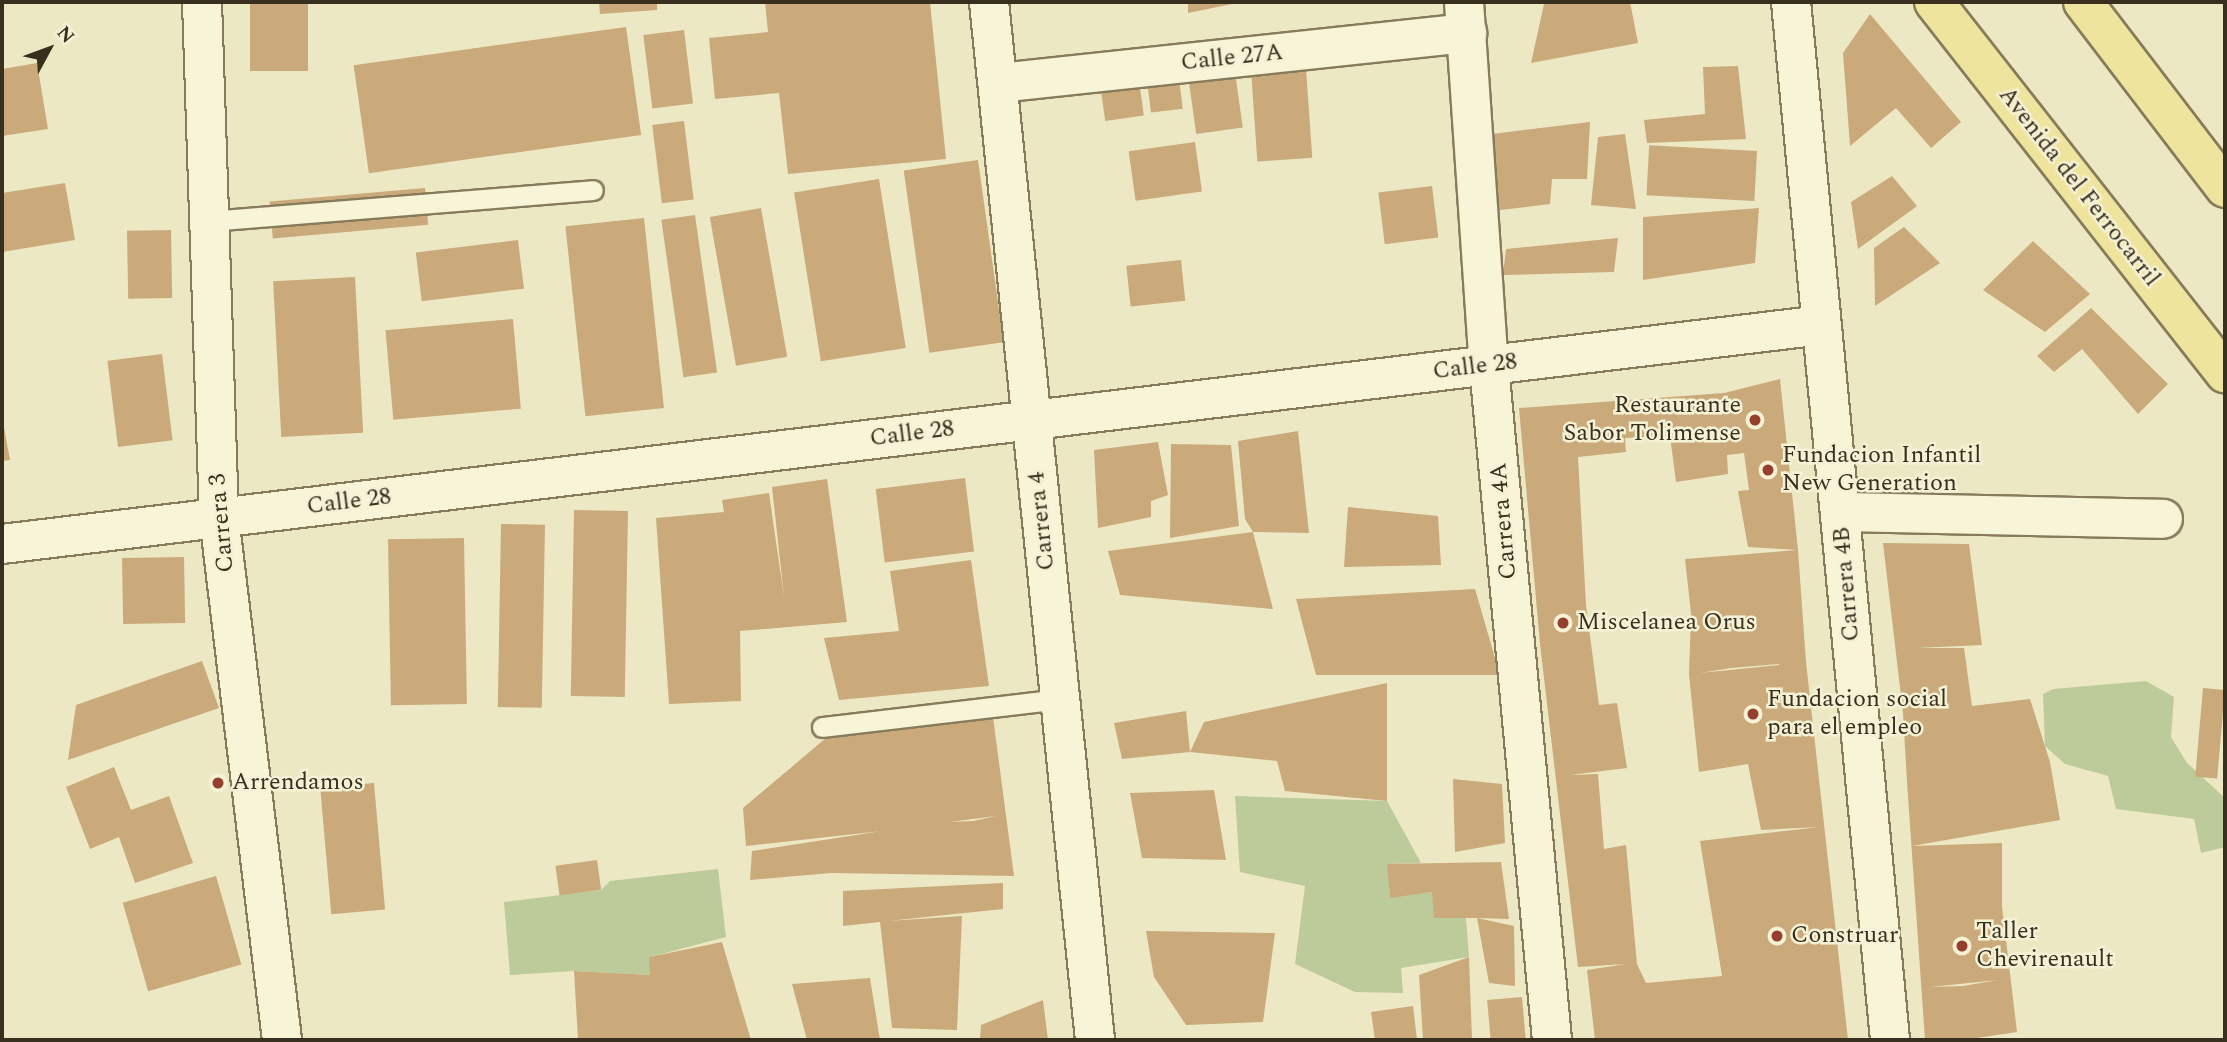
<!DOCTYPE html>
<style>
body{margin:0}
#map{position:relative;width:2227px;height:1042px;overflow:hidden;background:#ede8c4;font-family:Spectral,serif}
div>[style]{position:absolute}
[style*='--x']{left:calc(var(--x)*1px);top:calc(var(--y)*1px);width:calc(var(--w)*1px);rotate:calc(var(--a)*1deg)}
.green>*{inset:0;background:#bccb99}
.building>*{inset:0;background:#caaa7b;transform-origin:0 0}
.roads{filter:drop-shadow(2px 0 #877b5b) drop-shadow(-2px 0 #877b5b) drop-shadow(0 2px #877b5b) drop-shadow(0 -2px #877b5b)}
.service>*{height:19px;margin:-9.5px;padding:0 9.5px;transform-origin:9.5px;border-radius:9.5px;background:#f8f4d8}
.minor>*{height:38px;margin:-19px;padding:0 19px;transform-origin:19px;border-radius:19px;background:#f8f4d8}
.tertiary>*{height:38px;margin:-19px;padding:0 19px;transform-origin:19px;border-radius:19px;background:#f8f4d8}
.secondary>*{height:38px;margin:-19px;padding:0 19px;transform-origin:19px;border-radius:19px;background:#f8f4d8}
.primary>*{height:38px;margin:-19px;padding:0 19px;transform-origin:19px;border-radius:19px;background:#efe49d}
.dots>*{width:19px;height:19px;translate:-50% -50%;box-sizing:border-box;border:4px solid #f5f1d4;border-radius:50%}
span{translate:-50% -50%;white-space:nowrap;text-align:center;line-height:1.15;-webkit-text-stroke:5px #f5f1d4;paint-order:stroke}
.street-label{font-size:24px;color:#382f1f}
.poi-label{font-size:24px;color:#382f1f}
.right{translate:-100% -50%;text-align:right}
.left{translate:0 -50%;text-align:left}
.frame{position:absolute;inset:0;border:4px solid #382f1f;pointer-events:none}
.north{position:absolute;left:14px;top:14px;width:70px;height:70px;-webkit-text-stroke:5px #f5f1d4;paint-order:stroke;rotate:49deg;font-size:19px;font-weight:700;line-height:28px;text-align:center;color:#382f1f}
.north::after{content:'';display:block;margin:auto;width:24px;height:32px;background:#382f1f;clip-path:polygon(50% 0,100% 100%,50% 72%,0 100%)}
</style>
<div id="map">
<div class="green">
<i style="clip-path:polygon(2146px 681px,2174px 697px,2171px 737px,2187px 763px,2225px 798px,2225px 847px,2201px 853px,2194px 819px,2116px 809px,2108px 776px,2065px 764px,2045px 746px,2043px 694px,2053px 689px)"></i>
<i style="clip-path:polygon(1235px 796px,1387px 801px,1421px 863px,1388px 864px,1390px 897px,1432px 892px,1466px 918px,1469px 957px,1401px 968px,1403px 993px,1355px 992px,1295px 964px,1305px 886px,1240px 872px)"></i>
<i style="clip-path:polygon(718px 869px,726px 937px,650px 957px,650px 975px,574px 971px,510px 975px,504px 902px,601px 890px,610px 881px)"></i>
</div>
<div class="building">
<i style="left:250px;top:2px;width:58px;height:69px"></i>
<i style="clip-path:polygon(599px 2px,657px 2px,657px 10px,600px 14px)"></i>
<i style="clip-path:polygon(765px 2px,930px 2px,946px 159px,788px 174px,779px 93px,715px 99px,709px 38px,768px 32px)"></i>
<i style="clip-path:polygon(1188px 2px,1236px 2px,1237px 3px,1188px 13px)"></i>
<i style="clip-path:polygon(1548px 2px,1630px 2px,1638px 43px,1531px 63px,1544px 4px)"></i>
<i style="clip-path:polygon(1870px 14px,1961px 122px,1931px 148px,1896px 108px,1850px 146px,1843px 53px)"></i>
<i style="left:626px;top:27px;width:109px;height:275px;rotate:82deg"></i>
<i style="left:684px;top:30px;width:74px;height:41px;rotate:83deg"></i>
<i style="left:1305px;top:54px;width:104px;height:55px;rotate:86deg"></i>
<i style="clip-path:polygon(37px 63px,48px 129px,2px 136px,2px 69px)"></i>
<i style="left:1234px;top:65px;width:63px;height:47px;rotate:82deg"></i>
<i style="clip-path:polygon(1738px 66px,1746px 139px,1647px 143px,1644px 120px,1705px 114px,1703px 67px)"></i>
<i style="left:1178px;top:70px;width:39px;height:32px;rotate:83deg"></i>
<i style="left:1138px;top:74px;width:42px;height:39px;rotate:82deg"></i>
<i style="left:684px;top:121px;width:79px;height:32px;rotate:83deg"></i>
<i style="clip-path:polygon(1590px 122px,1587px 179px,1552px 179px,1550px 204px,1492px 211px,1492px 134px)"></i>
<i style="clip-path:polygon(1625px 134px,1636px 209px,1591px 205px,1598px 137px)"></i>
<i style="left:1195px;top:142px;width:50px;height:67px;rotate:82deg"></i>
<i style="left:1757px;top:151px;width:50px;height:108px;rotate:93deg"></i>
<i style="left:978px;top:160px;width:184px;height:75px;rotate:82deg"></i>
<i style="clip-path:polygon(1892px 176px,1917px 206px,1858px 249px,1851px 202px)"></i>
<i style="left:879px;top:179px;width:171px;height:86px;rotate:81deg"></i>
<i style="clip-path:polygon(65px 183px,75px 240px,2px 252px,2px 193px)"></i>
<i style="left:1432px;top:186px;width:52px;height:54px;rotate:83deg"></i>
<i style="left:425px;top:188px;width:37px;height:156px;rotate:85deg"></i>
<i style="left:761px;top:208px;width:151px;height:52px;rotate:80deg"></i>
<i style="clip-path:polygon(1759px 208px,1755px 263px,1643px 280px,1643px 217px)"></i>
<i style="left:695px;top:215px;width:159px;height:34px;rotate:82deg"></i>
<i style="left:644px;top:218px;width:191px;height:79px;rotate:84deg"></i>
<i style="clip-path:polygon(1904px 227px,1940px 263px,1875px 306px,1874px 248px)"></i>
<i style="left:171px;top:230px;width:68px;height:44px;rotate:89deg"></i>
<i style="clip-path:polygon(1618px 238px,1614px 272px,1503px 275px,1506px 249px)"></i>
<i style="left:518px;top:240px;width:49px;height:103px;rotate:83deg"></i>
<i style="clip-path:polygon(2033px 241px,2090px 294px,2045px 332px,1983px 290px)"></i>
<i style="left:1181px;top:260px;width:41px;height:55px;rotate:84deg"></i>
<i style="left:355px;top:277px;width:156px;height:82px;rotate:87deg"></i>
<i style="clip-path:polygon(2091px 308px,2168px 384px,2138px 414px,2082px 349px,2054px 372px,2037px 356px)"></i>
<i style="left:513px;top:319px;width:90px;height:128px;rotate:85deg"></i>
<i style="left:162px;top:354px;width:87px;height:55px;rotate:83deg"></i>
<i style="clip-path:polygon(evenodd,1780px 379px,1798px 550px,1748px 547px,1738px 491px,1749px 490px,1744px 453px,1727px 455px,1728px 474px,1676px 482px,1670px 436px,1625px 438px,1626px 452px,1578px 457px,1586px 605px,1599px 705px,1617px 703px,1627px 768px,1570px 775px,1598px 774px,1604px 849px,1626px 845px,1637px 964px,1646px 983px,1722px 976px,1700px 841px,1819px 827px,1761px 830px,1748px 764px,1699px 772px,1689px 675px,1691px 613px,1685px 559px,1798px 550px,1806px 662px,1848px 1040px,1595px 1040px,1587px 970px,1626px 964px,1578px 967px,1540px 644px,1519px 408px,1724px 393px,1780px 379px,1779px 664px,1779px 665px,1700px 673px,1731px 668px,1779px 664px)"></i>
<i style="clip-path:polygon(2px 416px,10px 460px,2px 461px)"></i>
<i style="clip-path:polygon(1298px 431px,1309px 533px,1253px 532px,1245px 519px,1238px 441px)"></i>
<i style="clip-path:polygon(1158px 442px,1168px 495px,1151px 501px,1151px 517px,1098px 528px,1094px 450px)"></i>
<i style="clip-path:polygon(1171px 444px,1231px 445px,1239px 526px,1170px 538px)"></i>
<i style="left:965px;top:478px;width:74px;height:90px;rotate:83deg"></i>
<i style="clip-path:polygon(827px 479px,847px 622px,740px 631px,741px 701px,669px 704px,656px 518px,724px 512px,722px 500px,769px 493px,784px 597px,772px 487px)"></i>
<i style="clip-path:polygon(1348px 507px,1438px 516px,1441px 565px,1344px 567px)"></i>
<i style="left:628px;top:511px;width:186px;height:54px;rotate:91deg"></i>
<i style="left:501px;top:524px;width:44px;height:183px;rotate:1deg"></i>
<i style="clip-path:polygon(1253px 532px,1273px 609px,1120px 595px,1108px 551px)"></i>
<i style="left:464px;top:538px;width:166px;height:76px;rotate:89deg"></i>
<i style="clip-path:polygon(evenodd,1883px 543px,1969px 544px,1982px 645px,1917px 648px,1964px 648px,1972px 706px,2030px 699px,2050px 762px,2060px 820px,1912px 846px,2002px 843px,2002px 907px,2017px 1032px,1964px 1040px,1925px 1040px,1907px 782px,1903px 713px,1883px 543px,1998px 980px,1963px 986px,1930px 987px,1998px 980px)"></i>
<i style="left:184px;top:557px;width:66px;height:62px;rotate:89deg"></i>
<i style="clip-path:polygon(971px 560px,989px 686px,839px 700px,824px 638px,899px 631px,890px 571px)"></i>
<i style="clip-path:polygon(1475px 589px,1500px 675px,1316px 675px,1296px 599px)"></i>
<i style="clip-path:polygon(202px 661px,219px 708px,68px 760px,76px 705px)"></i>
<i style="clip-path:polygon(1387px 683px,1387px 801px,1285px 791px,1277px 761px,1190px 752px,1122px 759px,1114px 723px,1186px 711px,1190px 752px,1204px 722px)"></i>
<i style="left:2203px;top:688px;width:22px;height:89px;rotate:5deg"></i>
<i style="clip-path:polygon(evenodd,993px 717px,1014px 876px,831px 873px,750px 880px,752px 851px,882px 831px,746px 846px,743px 808px,839px 727px,993px 717px,996px 816px,973px 821px,950px 822px,996px 816px)"></i>
<i style="clip-path:polygon(114px 767px,131px 810px,169px 796px,193px 863px,135px 883px,119px 837px,90px 849px,66px 787px)"></i>
<i style="clip-path:polygon(1453px 779px,1502px 784px,1505px 843px,1455px 852px)"></i>
<i style="left:374px;top:783px;width:127px;height:54px;rotate:85deg"></i>
<i style="clip-path:polygon(1214px 790px,1226px 860px,1142px 858px,1130px 793px)"></i>
<i style="left:597px;top:860px;width:30px;height:42px;rotate:82deg"></i>
<i style="clip-path:polygon(1501px 862px,1509px 919px,1477px 918px,1514px 926px,1515px 986px,1489px 983px,1477px 918px,1434px 918px,1432px 892px,1390px 898px,1387px 864px)"></i>
<i style="left:216px;top:876px;width:92px;height:97px;rotate:74deg"></i>
<i style="clip-path:polygon(1003px 883px,1003px 909px,888px 921px,962px 916px,957px 1030px,892px 1028px,880px 922px,843px 926px,843px 891px)"></i>
<i style="clip-path:polygon(1146px 931px,1275px 933px,1263px 1022px,1186px 1025px,1154px 977px)"></i>
<i style="clip-path:polygon(722px 942px,751px 1040px,578px 1040px,574px 971px,650px 975px,649px 957px)"></i>
<i style="clip-path:polygon(1469px 957px,1472px 1040px,1423px 1040px,1419px 975px)"></i>
<i style="clip-path:polygon(870px 978px,880px 1040px,807px 1040px,792px 984px)"></i>
<i style="left:1522px;top:997px;width:43px;height:35px;rotate:85deg"></i>
<i style="clip-path:polygon(1043px 1000px,1048px 1040px,980px 1040px,981px 1025px)"></i>
<i style="clip-path:polygon(1413px 1006px,1417px 1040px,1375px 1040px,1371px 1012px)"></i>
</div>
<div class="roads">
<div class="service">
<i style="--x:209;--y:221;--w:385;--a:-4.6"></i>
<i style="--x:822;--y:727;--w:241;--a:-6.7"></i>
</div>
<div class="minor">
<i style="--x:202;--y:2;--w:515;--a:88.11"></i>
<i style="--x:219;--y:517;--w:527;--a:83.13"></i>
<i style="--x:1464;--y:2;--w:365;--a:86.1"></i>
<i style="--x:1489;--y:366;--w:677;--a:84.66"></i>
<i style="--x:998;--y:83;--w:472;--a:-6.1"></i>
<i style="--x:1840;--y:512;--w:323;--a:1.2"></i>
</div>
<div class="tertiary">
<i style="--x:2;--y:544;--w:1833;--a:-6.86"></i>
</div>
<div class="secondary">
<i style="--x:989;--y:2;--w:1043;--a:84.17"></i>
<i style="--x:1791;--y:2;--w:1043;--a:84.55"></i>
</div>
<div class="primary">
<i style="--x:1934;--y:2;--w:472;--a:51.9"></i>
<i style="--x:2083;--y:2;--w:234;--a:52.6"></i>
</div>
</div>
<div class="dots">
<i style="left:1755px;top:420px;background:#953f2d"></i>
<i style="left:1768px;top:470px;background:#953f2d"></i>
<i style="left:1563px;top:623px;background:#953f2d"></i>
<i style="left:1753px;top:714px;background:#953f2d"></i>
<i style="left:218px;top:783px;background:#953f2d"></i>
<i style="left:1777px;top:936px;background:#953f2d"></i>
<i style="left:1962px;top:946px;background:#953f2d"></i>
</div>
<div class="street-label">
<span style="left:1232px;top:58px;rotate:-6deg">Calle 27A</span>
<span style="left:2079px;top:187px;rotate:52deg">Avenida del Ferrocarril</span>
<span style="left:1475px;top:367px;rotate:-7deg">Calle 28</span>
<span style="left:912px;top:434px;rotate:-7deg">Calle 28</span>
<span style="left:349px;top:502px;rotate:-7deg">Calle 28</span>
<span style="left:1042px;top:521px;rotate:-96deg">Carrera 4</span>
<span style="left:1504px;top:521px;rotate:-95deg">Carrera 4A</span>
<span style="left:222px;top:523px;rotate:-95deg">Carrera 3</span>
<span style="left:1847px;top:584px;rotate:-95deg">Carrera 4B</span>
</div>
<div class="poi-label">
<span class="right" style="left:1741px;top:420px">Restaurante<br>Sabor Tolimense</span>
<span class="left" style="left:1782px;top:470px">Fundacion Infantil<br>New Generation</span>
<span class="left" style="left:1577px;top:623px">Miscelanea Orus</span>
<span class="left" style="left:1767px;top:714px">Fundacion social<br>para el empleo</span>
<span class="left" style="left:232px;top:783px">Arrendamos</span>
<span class="left" style="left:1976px;top:946px">Taller<br>Chevirenault</span>
<span class="left" style="left:1791px;top:936px">Construar</span>
</div>
<div class="frame"></div>
<div class="north">N</div>
</div>
